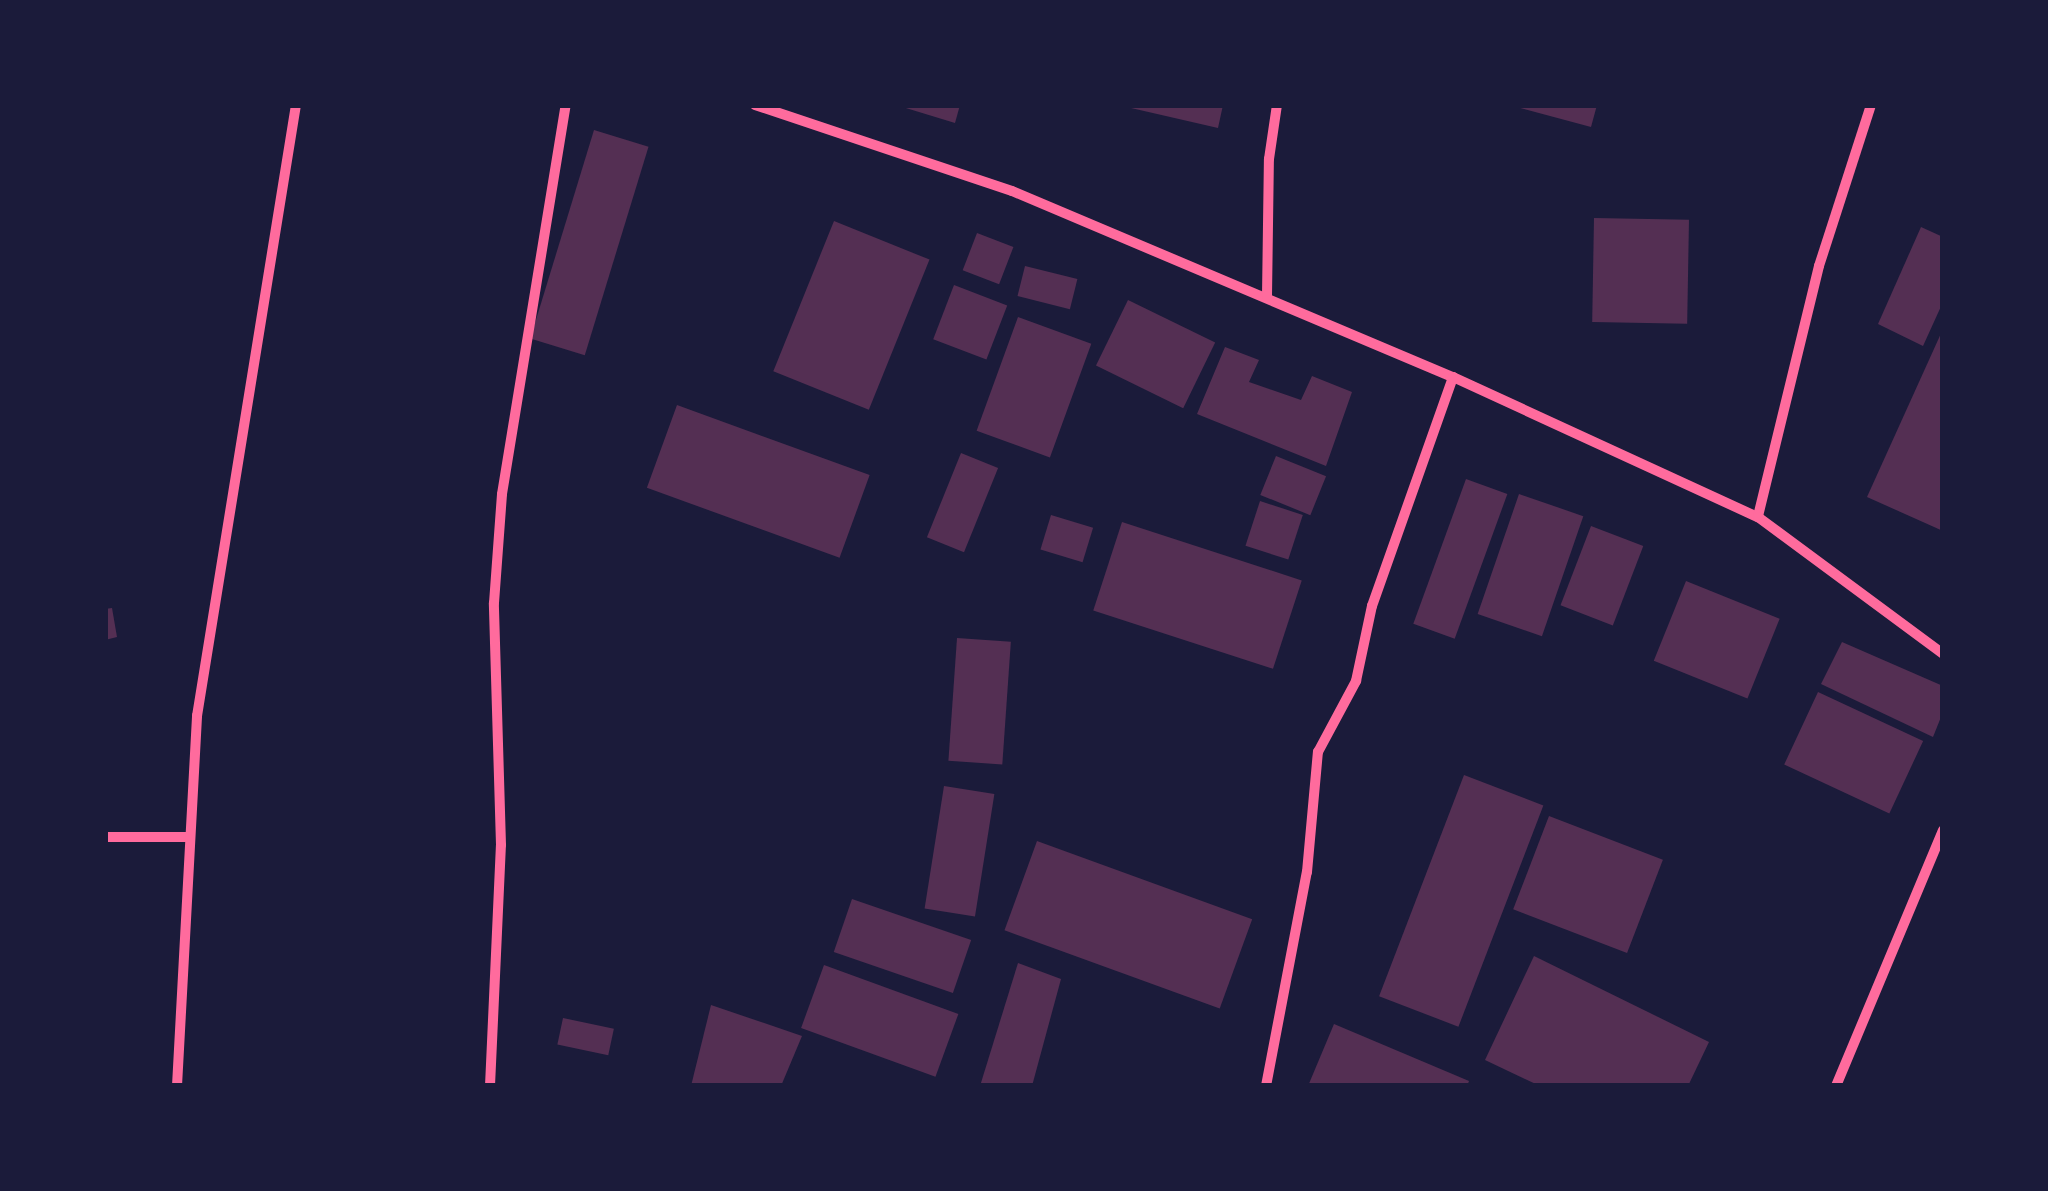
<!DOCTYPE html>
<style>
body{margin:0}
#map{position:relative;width:2048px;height:1191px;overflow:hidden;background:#1b1b3a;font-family:"Fira Sans",sans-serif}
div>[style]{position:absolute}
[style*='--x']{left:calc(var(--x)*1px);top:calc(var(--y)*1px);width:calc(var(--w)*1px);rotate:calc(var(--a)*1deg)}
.building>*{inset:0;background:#542f53;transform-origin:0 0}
.minor>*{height:10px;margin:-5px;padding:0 5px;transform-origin:5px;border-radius:5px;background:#ff6b9d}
span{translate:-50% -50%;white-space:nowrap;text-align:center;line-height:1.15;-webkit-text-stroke:9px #1b1b3a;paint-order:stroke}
.frame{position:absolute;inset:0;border:108px solid #1b1b3a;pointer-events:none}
</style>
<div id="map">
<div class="building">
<i style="clip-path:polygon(896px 105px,960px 105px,955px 123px)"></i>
<i style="clip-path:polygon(1118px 105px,1223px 105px,1218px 128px)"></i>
<i style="clip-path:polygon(1509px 105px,1597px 105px,1591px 127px)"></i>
<i style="left:594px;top:130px;width:57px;height:218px;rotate:17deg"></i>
<i style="left:1594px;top:218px;width:95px;height:104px;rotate:1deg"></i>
<i style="left:834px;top:221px;width:103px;height:162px;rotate:22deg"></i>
<i style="clip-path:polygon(1921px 227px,1943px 237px,1943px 302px,1923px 346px,1878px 324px)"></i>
<i style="left:977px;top:233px;width:39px;height:40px;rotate:21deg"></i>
<i style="left:1025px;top:266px;width:54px;height:31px;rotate:14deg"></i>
<i style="left:954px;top:285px;width:57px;height:58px;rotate:21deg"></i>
<i style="left:1128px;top:300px;width:97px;height:73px;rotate:26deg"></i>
<i style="left:1018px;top:317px;width:78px;height:121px;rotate:20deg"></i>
<i style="clip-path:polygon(1943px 329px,1943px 531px,1867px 497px)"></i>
<i style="clip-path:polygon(1225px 347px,1259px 360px,1249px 382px,1301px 400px,1312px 376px,1352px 392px,1326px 466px,1197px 414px)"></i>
<i style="left:677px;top:405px;width:205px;height:88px;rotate:20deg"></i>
<i style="left:961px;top:453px;width:40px;height:91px;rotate:22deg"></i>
<i style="left:1276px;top:456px;width:54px;height:42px;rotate:22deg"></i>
<i style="left:1466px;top:479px;width:44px;height:154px;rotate:20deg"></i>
<i style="left:1519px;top:494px;width:68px;height:127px;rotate:19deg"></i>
<i style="left:1260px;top:501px;width:45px;height:47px;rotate:18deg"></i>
<i style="left:1051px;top:515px;width:44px;height:36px;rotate:17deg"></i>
<i style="left:1122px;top:522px;width:189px;height:93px;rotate:18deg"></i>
<i style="left:1591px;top:526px;width:56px;height:85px;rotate:21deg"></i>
<i style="left:1686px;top:581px;width:101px;height:86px;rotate:22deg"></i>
<i style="clip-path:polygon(112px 608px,117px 637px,105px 640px,105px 609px)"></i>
<i style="left:957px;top:638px;width:54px;height:123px;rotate:4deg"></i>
<i style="clip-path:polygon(1842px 642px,1943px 686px,1943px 712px,1933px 737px,1821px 684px)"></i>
<i style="left:1818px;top:692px;width:116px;height:80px;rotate:25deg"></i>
<i style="left:1464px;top:775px;width:85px;height:237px;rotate:21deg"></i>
<i style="left:944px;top:786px;width:51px;height:124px;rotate:9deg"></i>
<i style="left:1549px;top:816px;width:122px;height:100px;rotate:21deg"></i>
<i style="left:1037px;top:841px;width:229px;height:95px;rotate:20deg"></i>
<i style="left:852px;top:899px;width:126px;height:56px;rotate:19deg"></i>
<i style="clip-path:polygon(1534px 956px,1709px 1042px,1688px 1086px,1540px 1086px,1485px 1060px)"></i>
<i style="clip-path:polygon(1018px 963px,1061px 979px,1032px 1086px,980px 1086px)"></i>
<i style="left:824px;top:965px;width:143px;height:67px;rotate:20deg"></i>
<i style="clip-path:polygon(711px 1005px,802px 1036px,781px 1086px,691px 1086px)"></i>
<i style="left:563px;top:1018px;width:52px;height:27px;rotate:12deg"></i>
<i style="clip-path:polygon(1334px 1024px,1469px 1081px,1467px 1086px,1308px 1086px)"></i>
</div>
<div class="minor">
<i style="--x:755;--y:105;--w:271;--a:18.5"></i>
<i style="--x:1012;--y:191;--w:479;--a:22.9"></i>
<i style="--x:1453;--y:377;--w:336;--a:24.7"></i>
<i style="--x:1871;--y:105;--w:169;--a:107.9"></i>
<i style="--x:1819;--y:266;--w:258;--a:103.7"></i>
<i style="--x:1758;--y:517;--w:230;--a:36.5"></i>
<i style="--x:1267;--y:296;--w:137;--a:-89.2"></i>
<i style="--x:1269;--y:159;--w:55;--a:-81.6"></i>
<i style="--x:105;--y:837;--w:83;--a:0"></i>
<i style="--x:177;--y:1086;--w:371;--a:-86.9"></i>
<i style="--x:197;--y:716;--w:619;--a:-80.8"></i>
<i style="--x:490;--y:1086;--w:241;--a:-87.4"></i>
<i style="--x:501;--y:845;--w:242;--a:-91.7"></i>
<i style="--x:494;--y:603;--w:109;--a:-85.8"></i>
<i style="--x:502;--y:494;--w:394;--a:-80.7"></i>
<i style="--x:1266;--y:1086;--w:218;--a:-79.2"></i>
<i style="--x:1307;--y:872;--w:121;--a:-84.8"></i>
<i style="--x:1318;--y:752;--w:81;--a:-61.8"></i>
<i style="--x:1356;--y:681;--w:77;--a:-78"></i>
<i style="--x:1372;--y:606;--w:243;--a:-70.5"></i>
<i style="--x:1836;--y:1086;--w:277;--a:-67.3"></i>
</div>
<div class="frame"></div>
</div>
